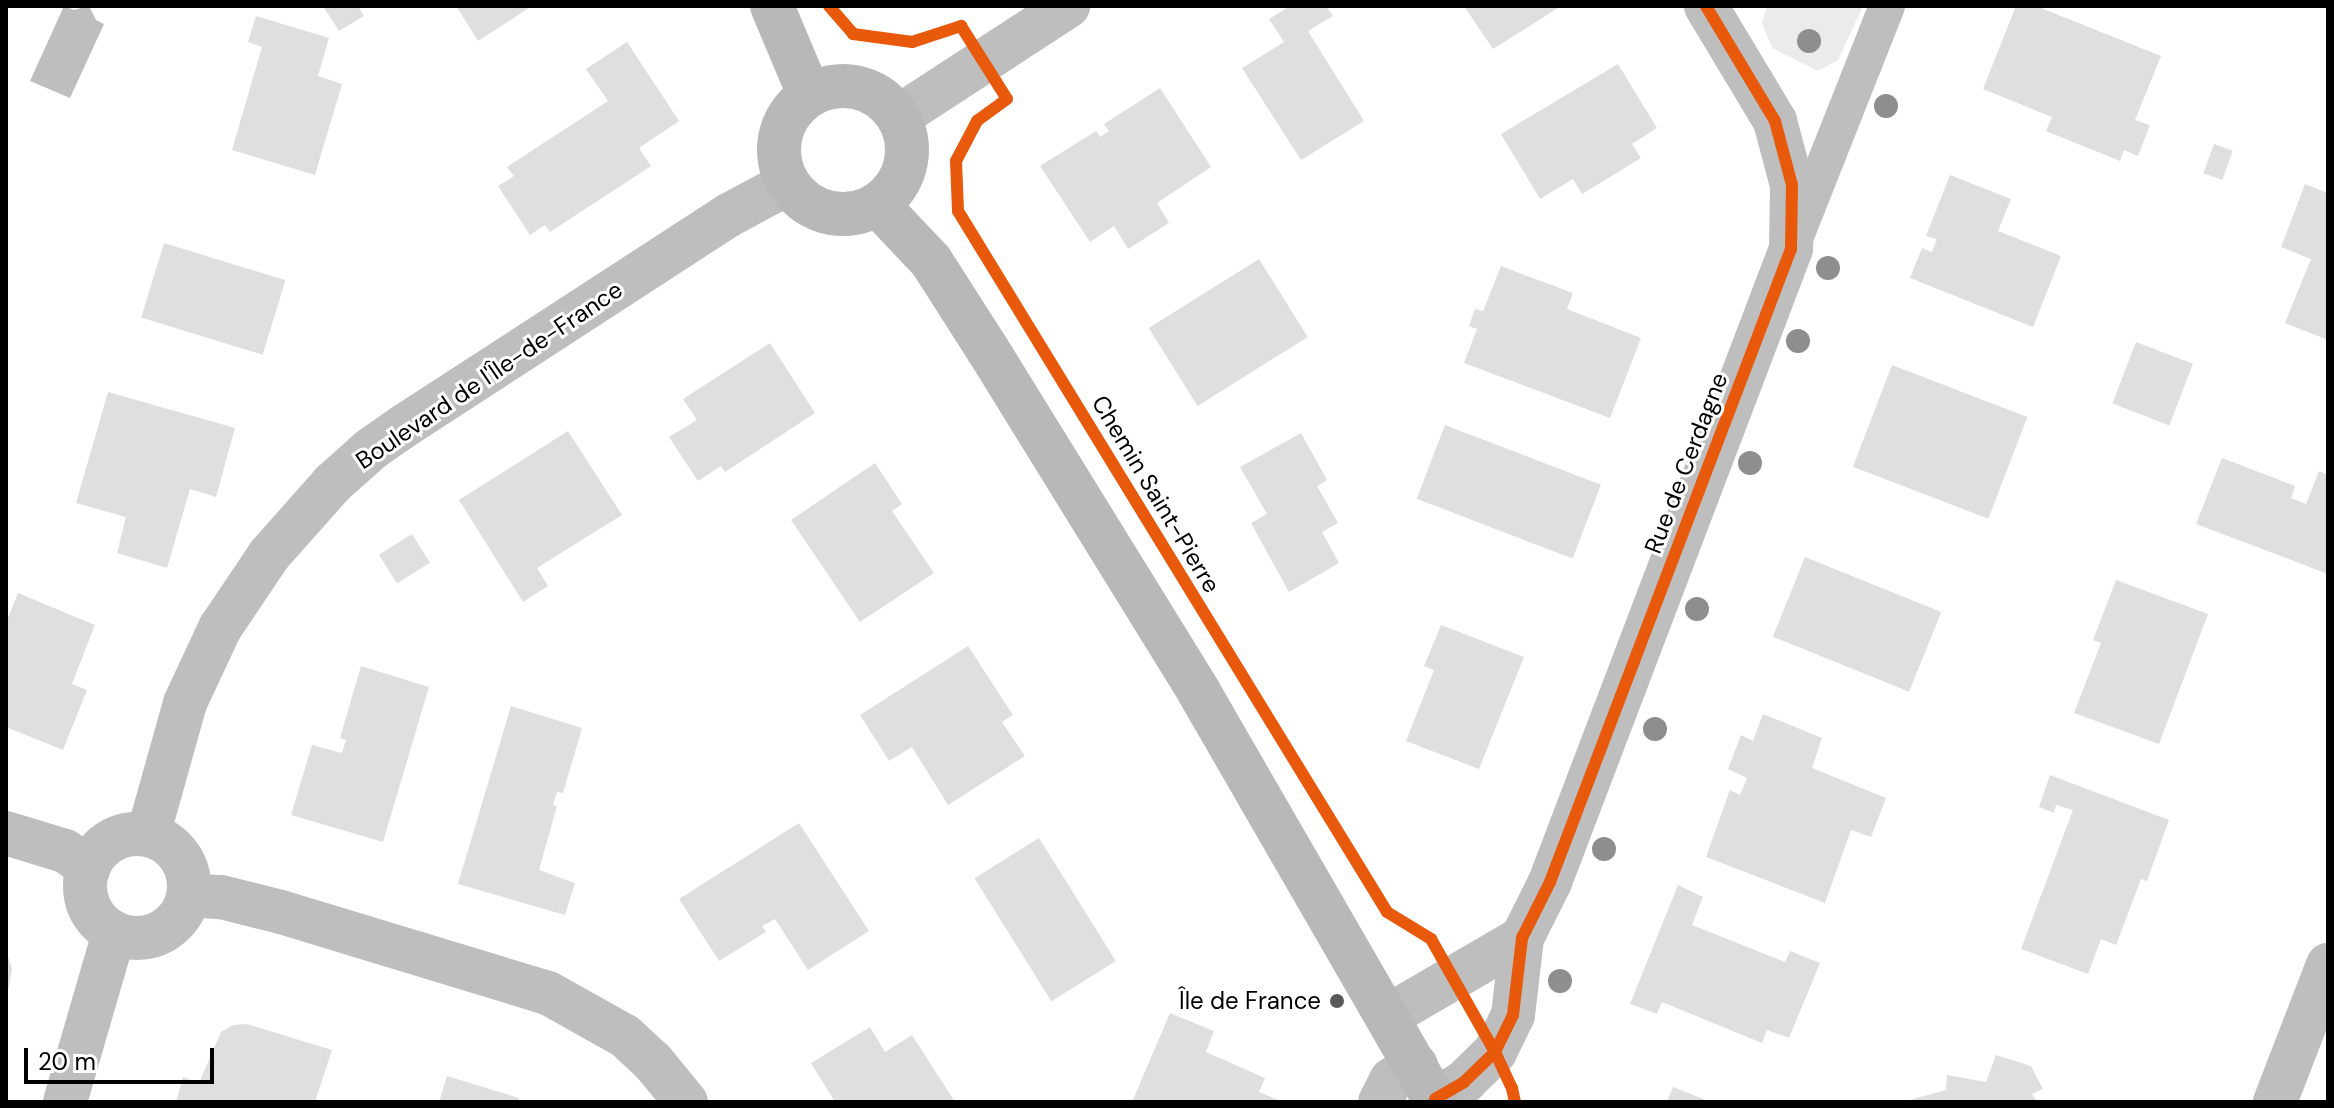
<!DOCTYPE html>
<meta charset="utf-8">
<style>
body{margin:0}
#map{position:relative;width:2334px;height:1108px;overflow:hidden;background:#fff;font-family:"DM Sans",sans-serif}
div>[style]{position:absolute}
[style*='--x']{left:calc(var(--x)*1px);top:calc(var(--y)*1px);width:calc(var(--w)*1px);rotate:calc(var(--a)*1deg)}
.green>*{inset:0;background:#ebebeb}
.water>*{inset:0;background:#bebebe}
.building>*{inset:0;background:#dfdfdf;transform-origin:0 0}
.lane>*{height:36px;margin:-18px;padding:0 18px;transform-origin:18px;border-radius:18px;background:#bebebe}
.street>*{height:44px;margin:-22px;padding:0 22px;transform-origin:22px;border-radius:22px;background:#bebebe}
.street>.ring{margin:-22px;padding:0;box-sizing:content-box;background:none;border:44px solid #bebebe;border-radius:50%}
.secondary>*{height:44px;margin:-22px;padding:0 22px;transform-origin:22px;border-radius:22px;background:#b8b8b8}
.secondary>.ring{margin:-22px;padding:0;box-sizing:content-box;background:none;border:44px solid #b8b8b8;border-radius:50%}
.cycleway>*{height:12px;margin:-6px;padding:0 6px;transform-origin:6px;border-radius:6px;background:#e8590c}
.trees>*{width:24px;height:24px;margin:-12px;border-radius:50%;background:#8e8e8e}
.dots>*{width:22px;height:22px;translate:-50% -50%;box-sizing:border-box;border:4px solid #fff;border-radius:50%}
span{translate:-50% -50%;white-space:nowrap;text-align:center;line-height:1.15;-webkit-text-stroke:6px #fff;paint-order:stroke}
.street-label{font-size:24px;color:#000}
.poi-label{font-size:24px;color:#000}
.right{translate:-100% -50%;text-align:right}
.frame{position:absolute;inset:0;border:8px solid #000;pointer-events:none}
.scale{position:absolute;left:24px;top:1048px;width:190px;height:36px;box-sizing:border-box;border:4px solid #000;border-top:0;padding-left:10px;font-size:24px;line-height:28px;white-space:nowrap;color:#000;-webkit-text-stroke:6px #fff;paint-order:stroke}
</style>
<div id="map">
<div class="green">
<i style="clip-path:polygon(1767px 6px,1863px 6px,1838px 60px,1818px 71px,1772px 48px,1762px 23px)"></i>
</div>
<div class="water">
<i style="clip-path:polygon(64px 6px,74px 10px,89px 6px,96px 20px,104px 24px,70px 98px,30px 81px)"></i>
</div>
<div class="building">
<i style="clip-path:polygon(323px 6px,358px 6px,364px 16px,339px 31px)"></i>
<i style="clip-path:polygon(456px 6px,532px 6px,478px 41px)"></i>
<i style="clip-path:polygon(1290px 6px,1326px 6px,1333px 16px,1308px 31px,1364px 121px,1301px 160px,1242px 68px,1284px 42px,1269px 19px)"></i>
<i style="clip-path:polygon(1464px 6px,1561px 6px,1493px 49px)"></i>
<i style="clip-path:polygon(2016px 6px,2036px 6px,2161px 56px,2135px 120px,2150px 125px,2138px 156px,2124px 150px,2120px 161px,2046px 131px,2052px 117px,1983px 89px)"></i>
<i style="clip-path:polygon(256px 16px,329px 38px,318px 76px,342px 84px,315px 175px,232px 150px,262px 47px,248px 42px)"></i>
<i style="clip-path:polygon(627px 42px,679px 121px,639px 148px,651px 166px,550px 232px,545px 225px,530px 235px,498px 186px,514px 176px,507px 167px,608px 101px,586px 69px)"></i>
<i style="clip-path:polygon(1618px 64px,1657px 128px,1632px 144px,1641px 158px,1582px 194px,1573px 179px,1540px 199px,1501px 134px)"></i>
<i style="clip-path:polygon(1160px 88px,1211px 167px,1157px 203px,1169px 223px,1128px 249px,1114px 226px,1090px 242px,1040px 166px,1096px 131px,1100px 137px,1109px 131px,1104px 124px)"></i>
<i style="left:2214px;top:144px;width:20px;height:31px;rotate:20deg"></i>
<i style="clip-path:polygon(1950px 175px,2011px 199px,1998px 231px,2061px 256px,2033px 327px,1910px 278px,1922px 248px,1932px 252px,1937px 239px,1926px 236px)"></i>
<i style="clip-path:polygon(2305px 184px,2328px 193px,2328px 340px,2285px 323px,2311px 259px,2281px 247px)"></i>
<i style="left:164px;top:243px;width:127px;height:78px;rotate:17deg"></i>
<i style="left:1259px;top:259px;width:92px;height:130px;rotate:58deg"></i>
<i style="clip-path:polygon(1501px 266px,1573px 293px,1567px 309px,1641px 338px,1610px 418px,1464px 363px,1477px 329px,1469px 326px,1475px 309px,1483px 311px)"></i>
<i style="left:2136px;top:342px;width:61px;height:66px;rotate:21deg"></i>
<i style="clip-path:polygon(770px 343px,815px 413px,725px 472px,721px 466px,698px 481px,669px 437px,697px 420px,683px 399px)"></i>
<i style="left:1892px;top:365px;width:145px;height:109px;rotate:21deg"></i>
<i style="clip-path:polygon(108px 392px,235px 428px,216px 497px,190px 489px,167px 568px,117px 553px,126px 517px,76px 503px)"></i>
<i style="left:1445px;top:425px;width:167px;height:79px;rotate:21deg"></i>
<i style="clip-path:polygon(568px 431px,622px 515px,537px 568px,548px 586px,523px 602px,459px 500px)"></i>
<i style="clip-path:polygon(1301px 433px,1327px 480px,1317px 486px,1338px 523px,1322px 532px,1339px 563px,1289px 592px,1251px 523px,1267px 514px,1240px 467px)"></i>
<i style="clip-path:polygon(2222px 458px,2295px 486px,2291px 498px,2306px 504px,2319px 471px,2328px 475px,2328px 574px,2196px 524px)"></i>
<i style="clip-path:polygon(875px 463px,902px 504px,892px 511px,934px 573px,860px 622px,791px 520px)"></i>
<i style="left:412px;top:534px;width:34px;height:39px;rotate:58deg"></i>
<i style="left:1805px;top:557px;width:147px;height:86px;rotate:22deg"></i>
<i style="clip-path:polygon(2116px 580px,2208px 614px,2159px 744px,2074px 713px,2101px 643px,2093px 640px)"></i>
<i style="clip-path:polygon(18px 593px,95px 625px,72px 684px,87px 690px,63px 750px,6px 727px,6px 623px)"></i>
<i style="clip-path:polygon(1441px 625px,1524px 657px,1479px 769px,1406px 741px,1434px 670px,1424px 666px)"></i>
<i style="clip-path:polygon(968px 646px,1013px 715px,1002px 722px,1025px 756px,948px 805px,912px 747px,889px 761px,860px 715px)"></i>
<i style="clip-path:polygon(361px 666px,429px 687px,383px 842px,291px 815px,312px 745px,342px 753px,346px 740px,340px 738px)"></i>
<i style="clip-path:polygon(511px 706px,582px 728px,563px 793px,557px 792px,553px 805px,557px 806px,539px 870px,575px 883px,565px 915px,458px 884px)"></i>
<i style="clip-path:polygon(1763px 714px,1822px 738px,1812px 768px,1886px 798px,1871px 837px,1851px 830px,1825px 903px,1706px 857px,1730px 790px,1740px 795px,1747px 778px,1728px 769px,1741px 735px,1753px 741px)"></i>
<i style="clip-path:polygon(2050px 775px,2169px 820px,2147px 881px,2141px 879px,2116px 945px,2101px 939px,2088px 974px,2021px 949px,2073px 810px,2056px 805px,2054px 813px,2039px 807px)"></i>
<i style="clip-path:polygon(799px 823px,869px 931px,808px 970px,775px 919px,762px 926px,766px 932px,719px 961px,679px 899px)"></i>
<i style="left:1039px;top:838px;width:145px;height:76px;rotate:58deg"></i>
<i style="clip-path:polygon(1678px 885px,1703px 897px,1692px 925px,1785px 962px,1790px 951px,1820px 963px,1789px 1038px,1767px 1030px,1762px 1043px,1662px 1002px,1657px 1014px,1630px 1004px)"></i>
<i style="clip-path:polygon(6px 951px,12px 969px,7px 996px,6px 996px)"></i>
<i style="clip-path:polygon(1170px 1013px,1214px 1031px,1206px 1052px,1265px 1078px,1259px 1092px,1284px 1102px,1132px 1102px)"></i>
<i style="clip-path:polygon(247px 1024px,332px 1050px,315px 1102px,176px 1102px,183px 1077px,199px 1083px,221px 1032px,233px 1025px)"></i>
<i style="clip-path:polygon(870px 1027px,885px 1052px,912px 1035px,955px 1102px,835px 1102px,811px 1063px)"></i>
<i style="clip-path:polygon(1996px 1055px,2031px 1066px,2043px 1089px,2032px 1094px,2037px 1102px,1902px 1102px,1946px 1090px,1947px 1075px,1986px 1082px)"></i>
<i style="clip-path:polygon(447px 1076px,519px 1098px,518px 1102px,439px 1102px)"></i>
<i style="clip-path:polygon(1673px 1087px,1711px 1102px,1667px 1102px)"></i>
</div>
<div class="lane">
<i style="--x:1796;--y:236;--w:247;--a:-68.4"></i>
</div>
<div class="street">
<i style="--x:898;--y:117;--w:203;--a:-33.1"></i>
<i style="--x:6;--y:833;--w:62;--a:17"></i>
<i style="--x:65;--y:851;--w:29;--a:35"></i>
<i class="ring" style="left:85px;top:834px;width:60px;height:60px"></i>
<i style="--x:148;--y:835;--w:137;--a:-74.3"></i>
<i style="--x:185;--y:703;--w:83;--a:-65"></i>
<i style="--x:220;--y:628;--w:88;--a:-56.1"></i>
<i style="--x:269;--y:555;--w:96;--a:-48.4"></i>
<i style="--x:333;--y:483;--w:51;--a:-41.8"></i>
<i style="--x:371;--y:449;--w:40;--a:-34.9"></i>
<i style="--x:404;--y:426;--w:387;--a:-33"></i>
<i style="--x:729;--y:215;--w:66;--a:-28.1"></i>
<i style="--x:189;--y:895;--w:32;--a:4"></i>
<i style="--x:221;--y:897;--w:62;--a:14"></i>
<i style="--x:281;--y:912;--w:279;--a:16.9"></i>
<i style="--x:548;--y:993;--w:88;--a:29.2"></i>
<i style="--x:625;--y:1036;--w:38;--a:43"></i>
<i style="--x:653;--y:1062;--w:52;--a:50.5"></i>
<i style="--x:1388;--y:1016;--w:155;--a:-30.2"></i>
<i style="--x:1435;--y:1099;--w:34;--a:-30"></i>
<i style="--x:1464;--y:1082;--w:43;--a:-44.1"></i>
<i style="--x:1495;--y:1052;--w:41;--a:-64.1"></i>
<i style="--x:1513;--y:1015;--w:78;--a:-83.3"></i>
<i style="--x:1522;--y:938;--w:63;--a:-63.4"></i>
<i style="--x:1550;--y:882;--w:677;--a:-69.16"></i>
<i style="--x:1791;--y:249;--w:64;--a:-89.1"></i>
<i style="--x:1792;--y:185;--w:66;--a:-104.9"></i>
<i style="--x:1775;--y:121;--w:134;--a:-121"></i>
<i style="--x:65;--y:1102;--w:176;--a:-73.8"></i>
<i style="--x:1380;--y:1102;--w:25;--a:-63"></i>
<i style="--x:1391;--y:1080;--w:29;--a:-31"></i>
<i style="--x:2275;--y:1102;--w:147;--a:-68.9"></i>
</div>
<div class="secondary">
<i style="--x:772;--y:6;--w:95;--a:67.2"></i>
<i class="ring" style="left:779px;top:86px;width:84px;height:84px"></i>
<i style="--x:878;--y:205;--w:77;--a:46.6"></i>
<i style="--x:931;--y:261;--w:106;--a:57.4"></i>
<i style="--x:988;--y:350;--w:402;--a:58.3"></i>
<i style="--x:1199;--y:692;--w:474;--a:60"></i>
</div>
<div class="cycleway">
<i style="--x:829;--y:6;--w:37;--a:49"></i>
<i style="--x:853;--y:34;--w:60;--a:7.7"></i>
<i style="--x:912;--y:42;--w:52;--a:-18.1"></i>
<i style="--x:961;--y:26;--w:86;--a:57.8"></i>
<i style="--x:1007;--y:99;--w:37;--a:144"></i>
<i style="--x:977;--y:121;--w:45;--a:117.7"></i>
<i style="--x:956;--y:161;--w:50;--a:87.7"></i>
<i style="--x:958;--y:211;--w:822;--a:58.53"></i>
<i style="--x:1387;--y:912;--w:52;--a:31.5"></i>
<i style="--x:1431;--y:939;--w:130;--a:60.5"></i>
<i style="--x:1495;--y:1052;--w:40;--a:65"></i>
<i style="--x:1512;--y:1088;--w:14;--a:78"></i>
<i style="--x:1435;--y:1099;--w:34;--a:-30"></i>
<i style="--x:1464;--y:1082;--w:43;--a:-44.1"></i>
<i style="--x:1495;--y:1052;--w:41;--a:-64.1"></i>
<i style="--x:1513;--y:1015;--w:78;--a:-83.3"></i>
<i style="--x:1522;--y:938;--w:63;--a:-63.4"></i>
<i style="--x:1550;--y:882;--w:677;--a:-69.16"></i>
<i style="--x:1791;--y:249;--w:64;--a:-89.1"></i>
<i style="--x:1792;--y:185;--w:66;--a:-104.9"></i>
<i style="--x:1775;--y:121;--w:134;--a:-121"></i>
</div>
<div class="trees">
<i style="left:1809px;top:41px"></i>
<i style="left:1886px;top:106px"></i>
<i style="left:1828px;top:268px"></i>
<i style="left:1798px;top:341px"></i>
<i style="left:1750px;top:463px"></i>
<i style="left:1697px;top:609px"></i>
<i style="left:1655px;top:729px"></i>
<i style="left:1604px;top:849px"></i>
<i style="left:1560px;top:981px"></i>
</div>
<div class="dots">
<i style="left:1337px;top:1001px;background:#595959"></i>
</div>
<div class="street-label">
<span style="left:489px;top:375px;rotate:-34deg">Boulevard de l'Île-de-France</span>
<span style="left:1686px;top:463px;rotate:-69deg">Rue de Cerdagne</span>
<span style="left:1156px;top:494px;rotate:59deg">Chemin Saint-Pierre</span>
</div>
<div class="poi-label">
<span class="right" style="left:1321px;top:1001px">Île de France</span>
</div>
<div class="frame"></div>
<div class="scale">20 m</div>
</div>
